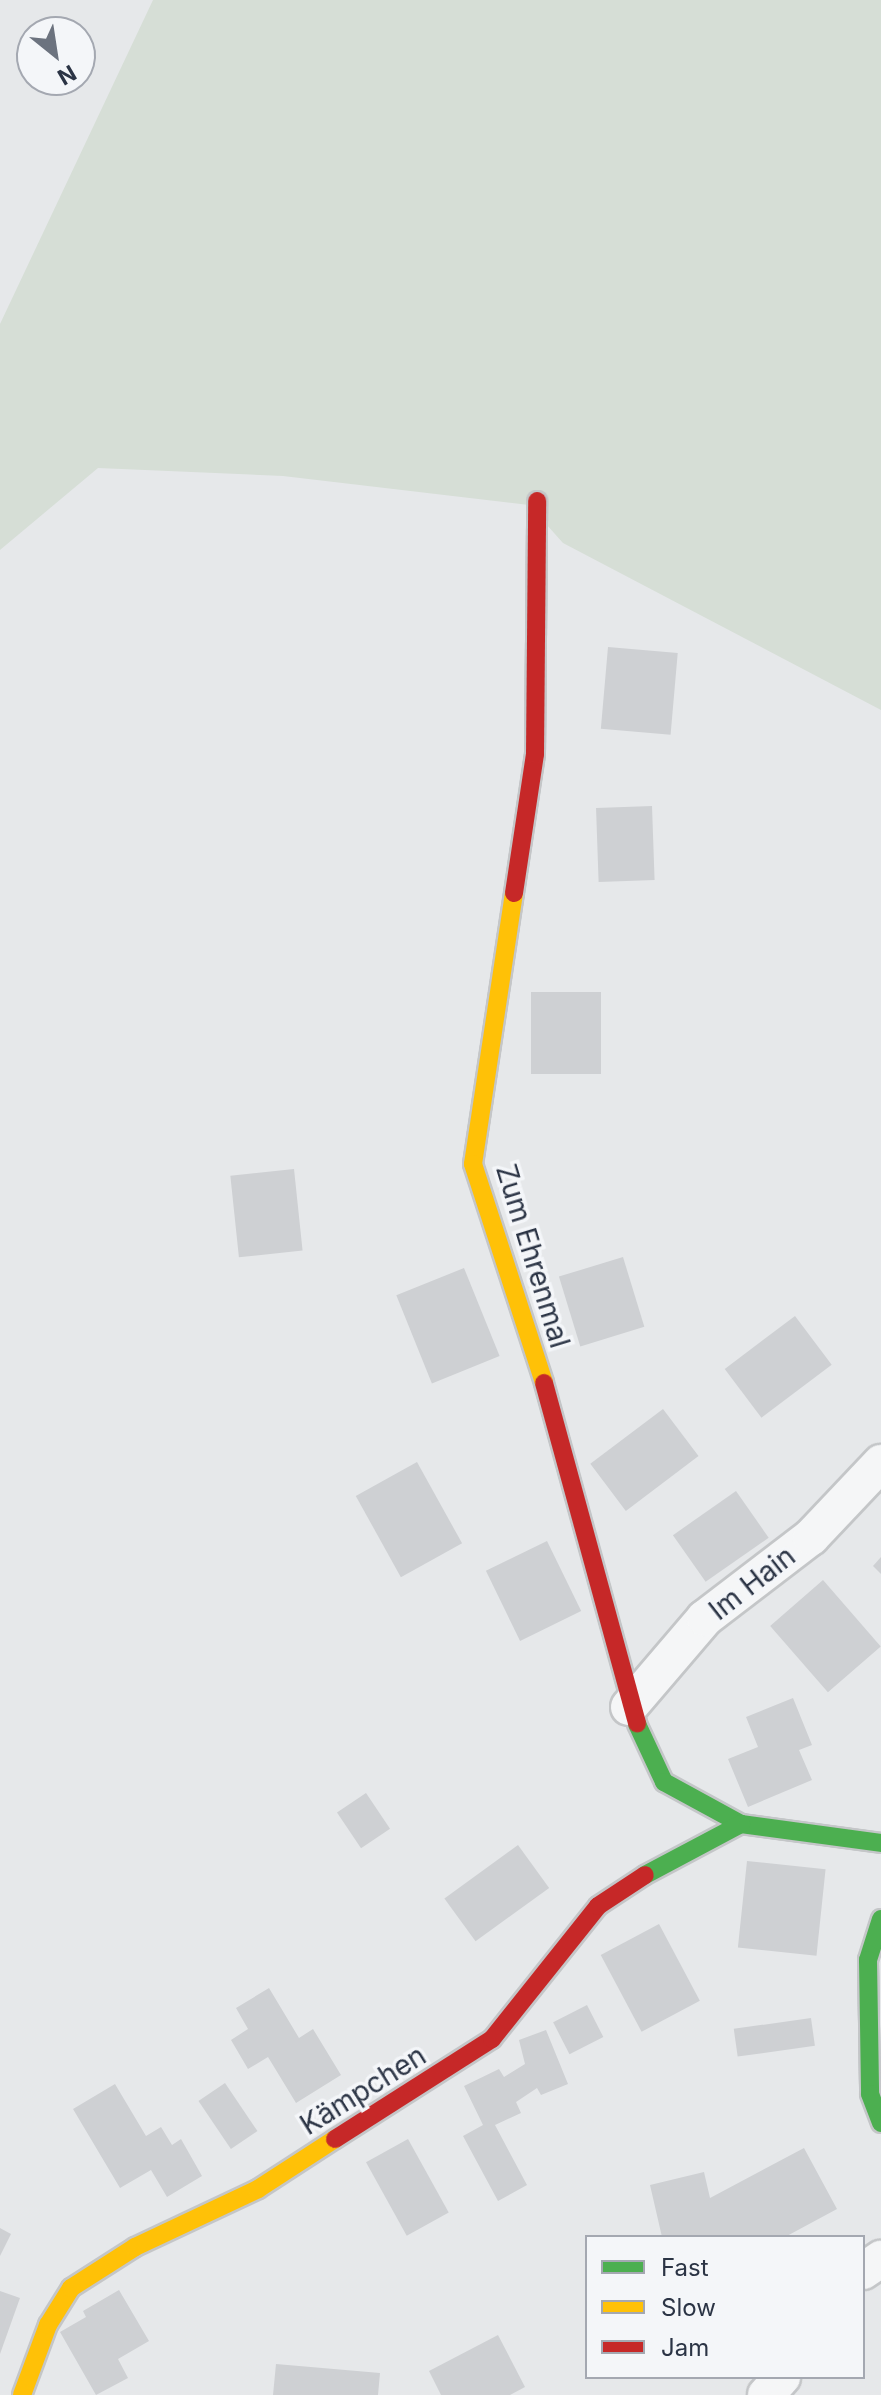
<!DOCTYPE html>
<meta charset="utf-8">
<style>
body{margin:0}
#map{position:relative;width:881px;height:2395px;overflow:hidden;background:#e6e8ea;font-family:Inter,sans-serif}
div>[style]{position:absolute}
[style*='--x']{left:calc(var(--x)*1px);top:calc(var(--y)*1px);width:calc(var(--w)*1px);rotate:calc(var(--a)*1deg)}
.green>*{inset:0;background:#d6ded6}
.building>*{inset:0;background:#ced0d3;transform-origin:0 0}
.roads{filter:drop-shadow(2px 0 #c4c6c8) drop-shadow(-2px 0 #c4c6c8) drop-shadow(0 2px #c4c6c8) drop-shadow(0 -2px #c4c6c8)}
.street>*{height:36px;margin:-18px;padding:0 18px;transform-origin:18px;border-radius:18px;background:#f5f6f7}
.fast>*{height:18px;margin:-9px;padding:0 9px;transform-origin:9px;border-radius:9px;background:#4caf50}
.slow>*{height:18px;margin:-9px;padding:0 9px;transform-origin:9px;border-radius:9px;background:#ffc107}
.jam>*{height:18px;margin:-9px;padding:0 9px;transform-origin:9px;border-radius:9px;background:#c62828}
span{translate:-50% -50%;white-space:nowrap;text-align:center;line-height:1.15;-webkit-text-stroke:7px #f4f6f9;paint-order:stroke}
.street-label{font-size:28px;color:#2b3445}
.legend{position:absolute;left:585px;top:2235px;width:280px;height:144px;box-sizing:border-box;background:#f4f6f9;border:2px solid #a4a8b1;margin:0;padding:10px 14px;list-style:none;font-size:24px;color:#2b3445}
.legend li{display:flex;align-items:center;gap:16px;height:40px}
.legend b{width:40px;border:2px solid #a4a8b1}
.north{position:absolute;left:16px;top:16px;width:80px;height:80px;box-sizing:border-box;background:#f4f6f9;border:2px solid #a4a8b1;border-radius:50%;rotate:150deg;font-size:22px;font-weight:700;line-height:32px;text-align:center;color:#2b3445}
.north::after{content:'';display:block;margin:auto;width:28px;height:36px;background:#6c737f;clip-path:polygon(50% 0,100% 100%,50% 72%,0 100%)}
</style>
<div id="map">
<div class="green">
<i style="clip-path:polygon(153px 0,881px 0,881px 710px,563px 543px,529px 505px,283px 476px,98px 468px,0 550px,0 324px)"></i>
</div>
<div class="building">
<i style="left:608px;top:647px;width:70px;height:82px;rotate:5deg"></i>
<i style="left:652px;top:806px;width:74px;height:56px;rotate:88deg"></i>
<i style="left:531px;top:992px;width:70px;height:82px"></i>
<i style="left:294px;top:1169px;width:82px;height:64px;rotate:84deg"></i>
<i style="left:623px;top:1257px;width:73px;height:67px;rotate:73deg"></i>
<i style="left:464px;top:1268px;width:95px;height:73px;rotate:68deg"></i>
<i style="left:795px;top:1316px;width:61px;height:88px;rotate:53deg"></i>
<i style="left:663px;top:1409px;width:59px;height:91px;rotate:53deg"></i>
<i style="left:417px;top:1462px;width:93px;height:70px;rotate:61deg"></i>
<i style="left:736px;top:1491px;width:57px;height:77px;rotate:55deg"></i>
<i style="left:547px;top:1541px;width:78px;height:68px;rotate:64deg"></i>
<i style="clip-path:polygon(881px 1557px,881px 1574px,873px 1566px)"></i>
<i style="left:823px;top:1580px;width:88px;height:70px;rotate:49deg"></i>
<i style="clip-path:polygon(793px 1698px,812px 1745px,799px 1750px,812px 1780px,748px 1807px,728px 1759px,758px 1747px,746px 1717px)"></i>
<i style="left:366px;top:1793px;width:43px;height:35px;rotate:56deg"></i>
<i style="left:518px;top:1845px;width:53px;height:91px;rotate:54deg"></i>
<i style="left:747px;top:1861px;width:79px;height:87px;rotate:6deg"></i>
<i style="left:659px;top:1924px;width:87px;height:66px;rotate:62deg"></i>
<i style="clip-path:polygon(269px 1988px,299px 2038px,313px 2029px,341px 2075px,296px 2103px,268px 2057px,248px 2069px,231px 2040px,248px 2029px,236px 2008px)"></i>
<i style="left:587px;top:2005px;width:36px;height:38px;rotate:63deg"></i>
<i style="left:811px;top:2018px;width:28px;height:78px;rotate:82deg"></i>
<i style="clip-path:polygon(546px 2030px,568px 2084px,541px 2095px,537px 2088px,516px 2102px,521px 2113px,495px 2125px,527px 2185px,498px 2201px,463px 2136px,483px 2125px,464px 2086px,499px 2069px,504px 2077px,525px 2064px,519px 2040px)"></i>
<i style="left:225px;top:2083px;width:58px;height:32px;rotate:56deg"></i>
<i style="clip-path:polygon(115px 2084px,146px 2136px,161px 2127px,172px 2145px,181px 2139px,202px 2176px,167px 2197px,151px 2170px,120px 2188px,73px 2109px)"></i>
<i style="left:408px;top:2139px;width:84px;height:48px;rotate:61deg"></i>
<i style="clip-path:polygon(804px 2148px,837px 2209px,785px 2237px,662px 2237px,650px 2185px,704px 2172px,710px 2198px)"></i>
<i style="clip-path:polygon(0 2228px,11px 2234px,0 2256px)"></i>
<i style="clip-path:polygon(119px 2290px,149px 2341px,118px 2359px,128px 2378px,96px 2395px,60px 2332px,86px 2317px,83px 2311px)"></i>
<i style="clip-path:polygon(0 2291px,20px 2298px,0 2354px)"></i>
<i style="clip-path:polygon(498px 2335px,525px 2387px,510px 2395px,441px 2395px,429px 2371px)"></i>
<i style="clip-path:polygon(276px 2364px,380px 2373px,378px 2395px,273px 2395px)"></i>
</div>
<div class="roads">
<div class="street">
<i style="--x:629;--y:1707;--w:117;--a:-49.5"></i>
<i style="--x:705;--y:1618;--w:133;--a:-37.4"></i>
<i style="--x:811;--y:1537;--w:102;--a:-46.6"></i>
<i style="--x:863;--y:2271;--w:22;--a:-34"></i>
<i style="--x:766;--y:2395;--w:24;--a:-48"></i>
</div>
<div class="fast">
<i style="--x:637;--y:1724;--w:64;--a:65"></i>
<i style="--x:664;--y:1782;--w:88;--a:28.6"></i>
<i style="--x:741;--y:1824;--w:141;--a:7.7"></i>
<i style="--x:645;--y:1875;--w:109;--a:-28"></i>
<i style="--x:881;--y:1919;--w:43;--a:107.6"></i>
<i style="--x:868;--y:1960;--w:134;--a:89.1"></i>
<i style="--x:870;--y:2094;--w:31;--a:69"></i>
</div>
<div class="slow">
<i style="--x:514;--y:893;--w:274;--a:98.6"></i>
<i style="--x:473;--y:1164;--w:230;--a:72"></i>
<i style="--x:22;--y:2395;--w:75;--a:-69.6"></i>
<i style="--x:48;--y:2325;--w:44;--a:-58.1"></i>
<i style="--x:71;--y:2288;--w:76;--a:-32.6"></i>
<i style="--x:135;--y:2247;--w:136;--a:-25.2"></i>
<i style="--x:258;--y:2189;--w:92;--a:-33"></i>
</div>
<div class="jam">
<i style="--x:514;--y:893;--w:141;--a:-81.4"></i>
<i style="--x:535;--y:754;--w:253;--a:-89.5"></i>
<i style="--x:544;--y:1383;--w:353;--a:74.7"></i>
<i style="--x:335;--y:2139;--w:186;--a:-32.5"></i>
<i style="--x:492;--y:2039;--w:170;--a:-51.4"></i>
<i style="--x:598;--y:1906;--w:56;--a:-33.4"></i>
</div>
</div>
<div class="street-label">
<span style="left:533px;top:1256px;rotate:73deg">Zum Ehrenmal</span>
<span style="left:752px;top:1583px;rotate:-38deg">Im Hain</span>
<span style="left:363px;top:2090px;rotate:-32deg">Kämpchen</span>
</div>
<ul class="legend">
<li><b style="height:10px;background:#4caf50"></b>Fast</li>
<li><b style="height:10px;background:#ffc107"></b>Slow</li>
<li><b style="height:10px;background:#c62828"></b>Jam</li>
</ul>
<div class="north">N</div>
</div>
